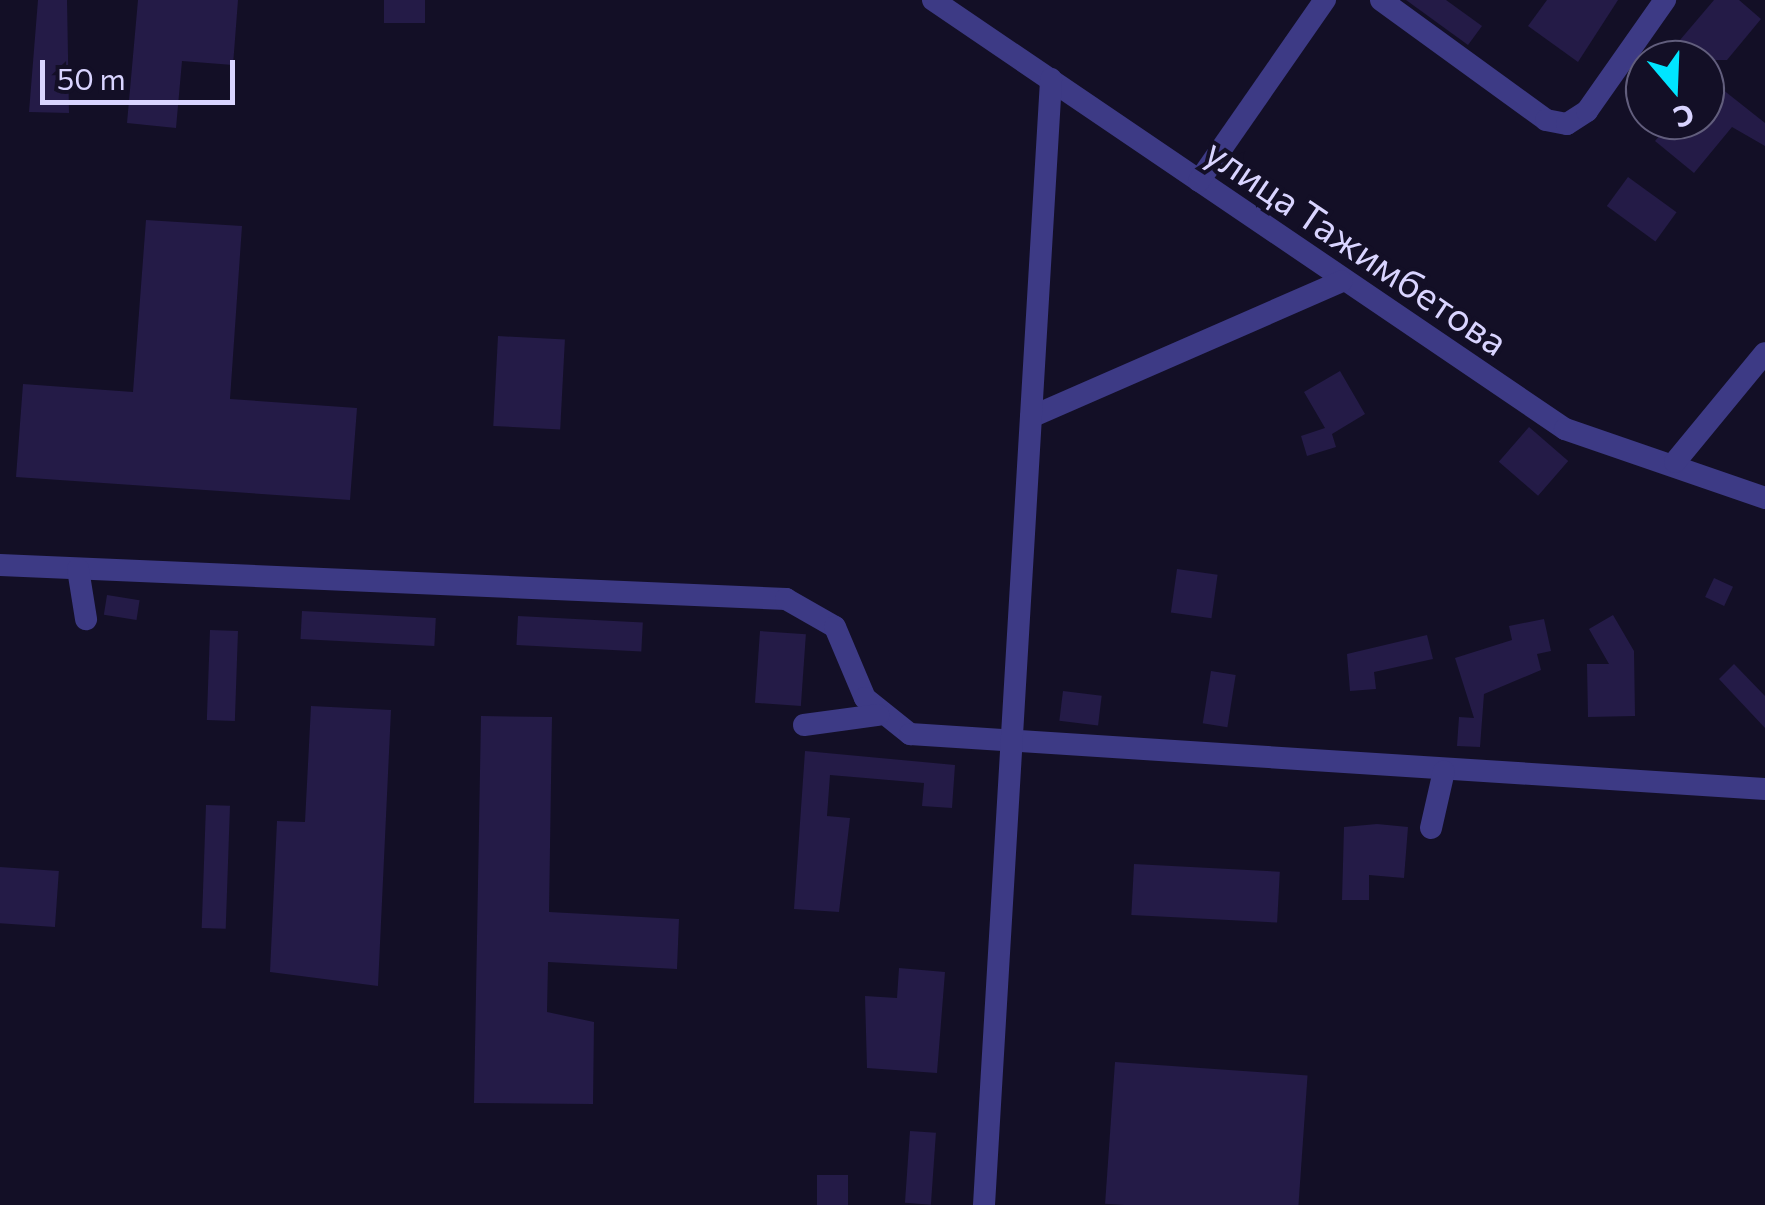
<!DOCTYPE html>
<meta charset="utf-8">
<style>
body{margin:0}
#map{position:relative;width:1765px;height:1205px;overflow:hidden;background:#130f26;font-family:Commissioner,sans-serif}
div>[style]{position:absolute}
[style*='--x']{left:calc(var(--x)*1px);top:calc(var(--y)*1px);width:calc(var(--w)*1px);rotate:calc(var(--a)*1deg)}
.building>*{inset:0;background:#241b47;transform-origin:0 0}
.street>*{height:22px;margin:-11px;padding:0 11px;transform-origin:11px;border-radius:11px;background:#3d3a85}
span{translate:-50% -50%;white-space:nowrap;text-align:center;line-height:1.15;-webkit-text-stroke:8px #130f26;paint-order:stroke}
.street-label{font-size:38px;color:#d9d4ff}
.north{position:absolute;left:1625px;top:40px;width:100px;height:100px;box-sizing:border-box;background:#130f26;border:2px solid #625e7d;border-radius:50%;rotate:161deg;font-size:28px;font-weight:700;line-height:40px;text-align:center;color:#d9d4ff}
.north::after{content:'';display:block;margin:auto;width:35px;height:45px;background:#00e5ff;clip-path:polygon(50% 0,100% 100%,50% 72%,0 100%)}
.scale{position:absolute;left:40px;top:60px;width:195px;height:45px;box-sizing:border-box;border:5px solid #d9d4ff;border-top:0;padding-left:12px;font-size:30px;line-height:35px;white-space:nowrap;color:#d9d4ff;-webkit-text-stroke:8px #130f26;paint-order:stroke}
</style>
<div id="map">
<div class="building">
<i style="clip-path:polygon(38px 0,67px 0,69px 113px,29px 112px)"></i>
<i style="clip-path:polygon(138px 0,238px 0,233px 65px,182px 61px,176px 128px,127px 123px)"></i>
<i style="left:384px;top:0;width:41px;height:23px"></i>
<i style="clip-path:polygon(1406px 0,1446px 0,1482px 26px,1468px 45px)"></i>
<i style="clip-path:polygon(1547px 0,1618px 0,1578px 62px,1528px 26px)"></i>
<i style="clip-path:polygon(1714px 0,1739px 0,1761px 19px,1727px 60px,1663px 60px)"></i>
<i style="clip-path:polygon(1717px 85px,1765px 123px,1765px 146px,1732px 127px,1694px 173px,1655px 141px,1673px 120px,1705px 120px)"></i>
<i style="left:1628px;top:177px;width:60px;height:36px;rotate:36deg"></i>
<i style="clip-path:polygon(146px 220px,242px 226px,230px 399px,357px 408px,350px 500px,16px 477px,23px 384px,133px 392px)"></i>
<i style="left:498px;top:336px;width:67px;height:90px;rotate:3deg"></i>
<i style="clip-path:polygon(1340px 371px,1365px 414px,1332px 434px,1336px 447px,1307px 456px,1301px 436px,1325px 428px,1304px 392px)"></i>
<i style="left:1529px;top:427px;width:52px;height:46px;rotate:41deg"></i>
<i style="left:1177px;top:569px;width:41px;height:44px;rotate:8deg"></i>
<i style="left:1714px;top:578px;width:21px;height:21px;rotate:25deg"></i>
<i style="left:107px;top:595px;width:33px;height:20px;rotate:9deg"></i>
<i style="left:302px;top:611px;width:134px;height:28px;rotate:3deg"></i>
<i style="clip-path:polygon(1613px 615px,1634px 651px,1635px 716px,1588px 717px,1587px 664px,1609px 664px,1589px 629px)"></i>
<i style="left:518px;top:616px;width:125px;height:29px;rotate:3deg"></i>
<i style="clip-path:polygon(1544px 619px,1551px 651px,1537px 654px,1541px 670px,1484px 694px,1480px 747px,1457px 746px,1459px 717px,1474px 718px,1455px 658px,1512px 640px,1509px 626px)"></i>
<i style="left:210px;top:630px;width:28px;height:90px;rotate:2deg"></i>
<i style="left:760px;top:631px;width:46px;height:72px;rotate:4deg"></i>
<i style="clip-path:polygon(1427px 635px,1433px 659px,1374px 672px,1376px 689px,1350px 691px,1347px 654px)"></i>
<i style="clip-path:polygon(1734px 664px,1765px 696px,1765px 728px,1719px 679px)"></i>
<i style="left:1211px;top:671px;width:25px;height:53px;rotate:9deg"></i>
<i style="left:1063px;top:691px;width:39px;height:30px;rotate:7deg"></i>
<i style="clip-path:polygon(311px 706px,391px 710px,378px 986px,270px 972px,277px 821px,305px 822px)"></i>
<i style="clip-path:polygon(481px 716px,552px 717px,549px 912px,679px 919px,677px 969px,548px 962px,547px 1012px,594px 1022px,593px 1104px,474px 1103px)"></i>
<i style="clip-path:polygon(805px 751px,955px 765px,952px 808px,922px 806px,924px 783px,830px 775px,827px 816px,850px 818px,839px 912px,794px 909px)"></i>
<i style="left:206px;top:805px;width:24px;height:123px;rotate:2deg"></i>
<i style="clip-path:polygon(1377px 824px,1408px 827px,1404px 878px,1369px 875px,1369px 900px,1342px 900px,1344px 827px)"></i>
<i style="left:1134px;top:864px;width:146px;height:51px;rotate:3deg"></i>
<i style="left:0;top:867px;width:59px;height:56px;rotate:4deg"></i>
<i style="clip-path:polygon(899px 968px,945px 972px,937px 1073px,867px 1068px,865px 996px,897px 998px)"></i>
<i style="left:1115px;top:1062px;width:193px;height:142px;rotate:4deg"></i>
<i style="left:910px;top:1131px;width:26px;height:72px;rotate:4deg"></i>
<i style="left:817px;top:1175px;width:31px;height:30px"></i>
</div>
<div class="street">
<i style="--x:933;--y:0;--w:764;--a:34.17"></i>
<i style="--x:1565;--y:429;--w:212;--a:19"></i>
<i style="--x:1381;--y:0;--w:204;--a:36"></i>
<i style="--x:1546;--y:120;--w:21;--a:11"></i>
<i style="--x:1567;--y:124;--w:24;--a:-33"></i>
<i style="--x:1587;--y:111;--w:136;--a:-54.9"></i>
<i style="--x:1199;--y:181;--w:221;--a:-55.2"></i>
<i style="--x:1031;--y:417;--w:339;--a:-23.6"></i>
<i style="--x:1675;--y:462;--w:141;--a:-50.5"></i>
<i style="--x:0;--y:565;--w:787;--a:2.48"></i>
<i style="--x:786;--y:599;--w:56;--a:29.7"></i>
<i style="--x:835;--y:627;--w:77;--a:67.1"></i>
<i style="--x:865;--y:698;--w:58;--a:38.7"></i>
<i style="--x:910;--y:734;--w:857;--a:3.68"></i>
<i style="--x:78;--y:569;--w:51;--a:80.9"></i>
<i style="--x:804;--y:725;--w:75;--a:-7.7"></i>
<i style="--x:1431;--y:828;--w:58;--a:-77.2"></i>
<i style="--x:984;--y:1205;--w:1128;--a:-86.59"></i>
</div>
<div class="street-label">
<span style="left:1357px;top:246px;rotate:34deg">улица Тажимбетова</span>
</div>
<div class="north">С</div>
<div class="scale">50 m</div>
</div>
